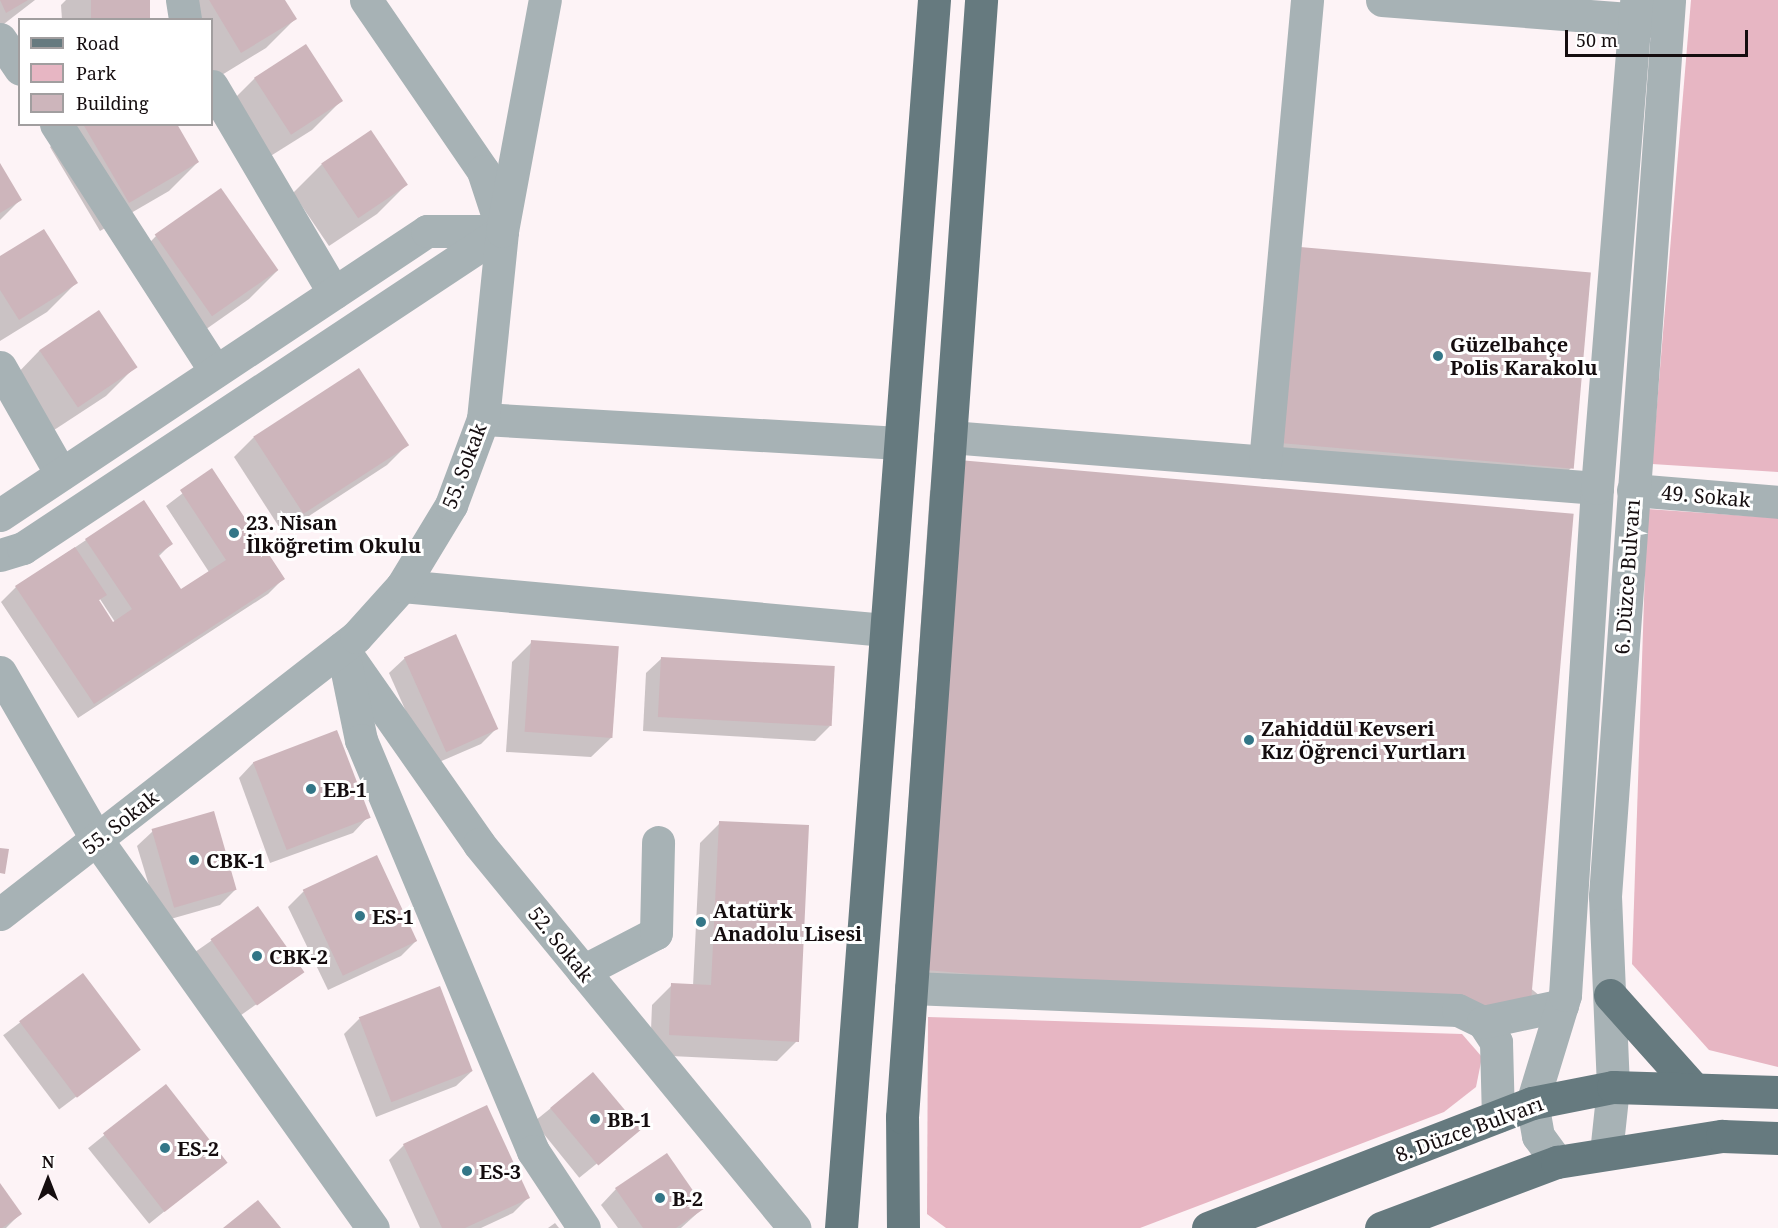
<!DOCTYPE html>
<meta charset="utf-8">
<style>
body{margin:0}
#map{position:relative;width:1778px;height:1228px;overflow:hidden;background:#fdf3f6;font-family:"Noto Serif",serif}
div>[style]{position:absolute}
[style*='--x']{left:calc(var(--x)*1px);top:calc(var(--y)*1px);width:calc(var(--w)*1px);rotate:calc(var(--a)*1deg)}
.green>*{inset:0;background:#e7b6c3}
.shadow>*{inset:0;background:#0003;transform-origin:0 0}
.building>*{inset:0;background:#cdb5bb;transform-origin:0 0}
.minor>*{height:33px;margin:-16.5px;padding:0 16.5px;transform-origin:16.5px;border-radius:16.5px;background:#a7b2b5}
.major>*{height:33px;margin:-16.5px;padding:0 16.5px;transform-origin:16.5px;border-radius:16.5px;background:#667a7f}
.dots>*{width:16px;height:16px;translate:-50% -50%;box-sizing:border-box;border:3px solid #fff;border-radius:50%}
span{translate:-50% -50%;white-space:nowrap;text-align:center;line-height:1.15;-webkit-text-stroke:6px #fff;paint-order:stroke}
.poi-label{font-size:20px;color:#150d0f;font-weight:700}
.left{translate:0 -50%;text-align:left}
.street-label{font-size:20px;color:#150d0f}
.legend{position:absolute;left:18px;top:18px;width:195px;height:108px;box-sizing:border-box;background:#fff;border:2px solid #a19e9f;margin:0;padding:8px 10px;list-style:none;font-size:18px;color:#150d0f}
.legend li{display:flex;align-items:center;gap:12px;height:30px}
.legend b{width:30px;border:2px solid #a19e9f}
.north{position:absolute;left:18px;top:1150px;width:60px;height:60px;-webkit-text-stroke:4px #fff;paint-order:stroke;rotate:0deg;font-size:16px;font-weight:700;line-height:24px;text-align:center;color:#150d0f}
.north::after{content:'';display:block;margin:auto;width:21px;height:27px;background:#150d0f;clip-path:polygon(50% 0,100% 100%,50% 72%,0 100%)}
.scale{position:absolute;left:1565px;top:30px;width:183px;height:27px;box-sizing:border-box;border:3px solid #150d0f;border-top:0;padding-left:8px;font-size:18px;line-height:21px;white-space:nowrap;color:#150d0f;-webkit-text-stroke:4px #fff;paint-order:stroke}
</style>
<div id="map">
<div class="green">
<i style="clip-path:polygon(1691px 0,1778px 0,1778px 472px,1652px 464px)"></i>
<i style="clip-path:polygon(1647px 509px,1778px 518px,1778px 1067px,1709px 1050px,1632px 964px)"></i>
<i style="clip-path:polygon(928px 1017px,1462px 1034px,1482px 1057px,1476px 1087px,1444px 1112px,1140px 1228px,946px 1228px,927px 1214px)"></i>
</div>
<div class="shadow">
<i style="clip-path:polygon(0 0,35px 0,0 27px)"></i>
<i style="clip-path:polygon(66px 0,149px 0,150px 20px,62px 20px,61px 5px)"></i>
<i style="clip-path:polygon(187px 0,283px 0,295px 19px,266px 48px,212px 81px,212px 20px,175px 20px)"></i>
<i style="clip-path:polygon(255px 78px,341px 101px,312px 130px,261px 162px,226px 107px)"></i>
<i style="clip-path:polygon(73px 124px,176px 124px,198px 162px,169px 191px,100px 231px,50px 147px)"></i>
<i style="clip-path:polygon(322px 164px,406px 185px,377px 214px,329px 246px,293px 193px)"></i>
<i style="clip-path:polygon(0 166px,20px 200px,0 220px)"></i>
<i style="clip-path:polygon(156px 236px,278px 270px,249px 299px,185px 344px,128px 265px)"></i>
<i style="clip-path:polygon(1301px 249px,1574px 465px,1554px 485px,1265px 462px)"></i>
<i style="clip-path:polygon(0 257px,76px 283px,47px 312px,0 341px)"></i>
<i style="clip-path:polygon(40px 350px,135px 367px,106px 396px,48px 434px,12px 379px)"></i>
<i style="clip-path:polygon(254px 437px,407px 445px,387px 465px,283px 533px,234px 457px)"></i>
<i style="clip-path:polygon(evenodd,212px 471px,283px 579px,268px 594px,78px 718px,1px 602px,16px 587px,86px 540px,171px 544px,158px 557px,180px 591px,209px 572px,166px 506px,212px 471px,100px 599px,115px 622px,113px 624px,98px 601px,100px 599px)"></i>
<i style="clip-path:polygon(930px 490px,1540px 996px,1511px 1025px,895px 999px)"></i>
<i style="clip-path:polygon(532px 642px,612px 737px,591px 757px,506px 752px,512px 662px)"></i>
<i style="clip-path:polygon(405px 658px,496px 729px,481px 744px,430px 766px,389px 673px)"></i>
<i style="clip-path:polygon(662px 658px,830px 726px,815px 741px,643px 731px,646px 673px)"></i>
<i style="clip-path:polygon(254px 762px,368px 817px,353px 833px,270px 863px,239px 778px)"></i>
<i style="clip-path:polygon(720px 823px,797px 1041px,777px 1061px,650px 1055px,652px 1005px,672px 985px,693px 986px,700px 843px)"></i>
<i style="clip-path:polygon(153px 831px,235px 890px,220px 905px,160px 922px,137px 846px)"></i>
<i style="clip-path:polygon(376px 857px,416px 941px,401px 956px,328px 990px,288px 907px,303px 892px)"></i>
<i style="left:258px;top:908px;width:78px;height:79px;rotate:55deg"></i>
<i style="left:83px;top:975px;width:93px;height:100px;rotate:53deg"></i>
<i style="clip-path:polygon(359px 1019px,472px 1071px,456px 1086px,376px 1117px,344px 1034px)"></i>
<i style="left:593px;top:1074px;width:72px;height:76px;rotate:51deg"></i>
<i style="left:165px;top:1086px;width:97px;height:99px;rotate:51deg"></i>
<i style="clip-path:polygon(404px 1145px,528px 1198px,513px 1213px,481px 1228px,420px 1228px,389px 1160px)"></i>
<i style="clip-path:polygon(0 1185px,20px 1214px,6px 1228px,0 1228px)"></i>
<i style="clip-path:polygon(616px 1189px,703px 1208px,681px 1228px,618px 1228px,601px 1205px)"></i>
<i style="clip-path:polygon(555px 1223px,559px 1228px,548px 1228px)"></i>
</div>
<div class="building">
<i style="clip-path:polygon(0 0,28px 0,6px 13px)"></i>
<i style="left:91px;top:0;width:59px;height:20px"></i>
<i style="clip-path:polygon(209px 0,285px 0,297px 19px,241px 53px)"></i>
<i style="left:306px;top:44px;width:68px;height:62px;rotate:57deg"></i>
<i style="clip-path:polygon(83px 124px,177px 124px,199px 162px,129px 203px)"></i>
<i style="left:371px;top:130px;width:66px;height:60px;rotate:56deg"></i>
<i style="clip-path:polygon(0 163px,22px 200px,0 213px)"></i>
<i style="left:221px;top:188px;width:100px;height:81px;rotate:55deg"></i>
<i style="clip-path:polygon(44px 229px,78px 283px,19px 320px,0 290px,0 256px)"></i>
<i style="left:1300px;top:247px;width:292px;height:197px;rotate:5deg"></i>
<i style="left:99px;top:310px;width:69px;height:72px;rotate:56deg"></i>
<i style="left:359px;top:368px;width:92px;height:126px;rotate:57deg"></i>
<i style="left:959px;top:460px;width:617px;height:511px;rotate:5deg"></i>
<i style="clip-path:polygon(212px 468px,285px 579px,94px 704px,15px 586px,75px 547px,107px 595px,99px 600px,113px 622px,132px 609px,85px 539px,144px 500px,173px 544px,158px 554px,181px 589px,226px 560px,180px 490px)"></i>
<i style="left:456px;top:634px;width:104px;height:57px;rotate:66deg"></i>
<i style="left:531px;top:640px;width:88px;height:92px;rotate:4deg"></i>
<i style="left:661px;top:657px;width:174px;height:60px;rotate:3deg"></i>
<i style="left:337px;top:730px;width:94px;height:90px;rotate:69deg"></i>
<i style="left:214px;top:811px;width:82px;height:65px;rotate:74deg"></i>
<i style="clip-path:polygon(719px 821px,809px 825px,799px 1042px,669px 1035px,671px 983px,711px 985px)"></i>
<i style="clip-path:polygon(0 848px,9px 849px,5px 874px,0 873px)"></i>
<i style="left:377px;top:855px;width:95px;height:82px;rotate:65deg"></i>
<i style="left:258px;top:906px;width:81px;height:58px;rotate:55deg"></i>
<i style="left:83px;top:973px;width:96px;height:80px;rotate:53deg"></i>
<i style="left:440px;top:986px;width:91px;height:87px;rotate:69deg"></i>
<i style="left:593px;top:1072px;width:75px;height:56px;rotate:50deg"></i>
<i style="left:166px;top:1084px;width:100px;height:80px;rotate:52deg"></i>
<i style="clip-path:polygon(487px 1105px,530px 1198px,465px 1228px,442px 1228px,403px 1144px)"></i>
<i style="clip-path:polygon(667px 1153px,705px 1208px,676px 1228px,643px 1228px,615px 1188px)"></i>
<i style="clip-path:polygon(0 1183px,22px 1214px,2px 1228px,0 1228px)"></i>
<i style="clip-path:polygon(258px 1200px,281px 1228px,223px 1228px)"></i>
</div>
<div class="minor">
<i style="--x:182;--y:0;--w:20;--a:81"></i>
<i style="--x:366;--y:0;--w:207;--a:55.6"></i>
<i style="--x:483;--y:171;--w:58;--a:71.9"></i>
<i style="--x:1382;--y:0;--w:274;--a:4.4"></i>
<i style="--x:0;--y:39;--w:36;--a:56"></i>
<i style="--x:212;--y:86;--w:240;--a:59.5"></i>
<i style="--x:56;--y:124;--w:294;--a:57.2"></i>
<i style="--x:0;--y:367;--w:123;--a:60.3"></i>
<i style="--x:483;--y:419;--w:417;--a:3.3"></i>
<i style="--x:950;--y:437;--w:649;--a:4.51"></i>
<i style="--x:1265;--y:462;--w:464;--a:-84.8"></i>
<i style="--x:1633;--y:490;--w:145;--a:4.7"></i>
<i style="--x:0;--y:515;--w:513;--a:-33.63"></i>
<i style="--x:427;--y:231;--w:75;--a:0"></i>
<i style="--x:0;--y:555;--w:24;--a:-17"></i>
<i style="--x:23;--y:548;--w:574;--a:-33.5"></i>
<i style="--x:402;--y:586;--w:485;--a:5.2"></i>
<i style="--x:342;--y:648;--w:239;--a:55"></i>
<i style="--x:479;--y:844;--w:497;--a:50.6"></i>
<i style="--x:345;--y:662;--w:80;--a:78.4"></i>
<i style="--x:361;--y:740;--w:446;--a:67.3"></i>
<i style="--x:533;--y:1151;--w:92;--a:56.5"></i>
<i style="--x:0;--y:672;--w:194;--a:60"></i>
<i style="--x:97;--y:840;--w:476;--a:54.6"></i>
<i style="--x:0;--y:914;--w:451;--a:-37.9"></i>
<i style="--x:356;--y:637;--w:69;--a:-48"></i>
<i style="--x:402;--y:586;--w:95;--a:-58.8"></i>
<i style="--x:451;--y:505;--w:92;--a:-69.6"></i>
<i style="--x:483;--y:419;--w:189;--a:-84.2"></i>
<i style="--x:502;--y:231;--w:235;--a:-79.5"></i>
<i style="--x:583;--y:971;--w:82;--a:-27.5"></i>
<i style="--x:656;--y:933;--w:91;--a:-88.7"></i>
<i style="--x:911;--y:988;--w:547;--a:2.3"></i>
<i style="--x:1458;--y:1010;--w:28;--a:26"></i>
<i style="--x:1483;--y:1022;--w:24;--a:57"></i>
<i style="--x:1496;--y:1042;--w:74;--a:88.5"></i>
<i style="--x:1483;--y:1022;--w:81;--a:-12.1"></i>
<i style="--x:1606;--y:1153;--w:66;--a:-83.9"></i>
<i style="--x:1613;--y:1087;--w:191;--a:-92.4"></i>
<i style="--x:1605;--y:896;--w:898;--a:-85.91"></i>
<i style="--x:1557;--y:1162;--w:32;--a:-126"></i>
<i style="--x:1538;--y:1136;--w:34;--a:-100"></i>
<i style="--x:1532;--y:1103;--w:113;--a:-73"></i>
<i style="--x:1565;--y:995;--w:508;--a:-86.39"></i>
<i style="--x:1597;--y:488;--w:490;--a:-85.4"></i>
</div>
<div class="major">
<i style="--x:1610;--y:995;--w:126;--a:48.2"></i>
<i style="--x:841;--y:1228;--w:1232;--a:-85.67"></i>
<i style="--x:903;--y:1228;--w:111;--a:-90.5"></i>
<i style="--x:902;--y:1117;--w:1120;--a:-85.95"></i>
<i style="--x:1208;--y:1228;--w:347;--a:-21.1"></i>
<i style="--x:1532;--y:1103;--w:83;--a:-11.2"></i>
<i style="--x:1613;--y:1087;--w:165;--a:1.7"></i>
<i style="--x:1381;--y:1228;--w:188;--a:-20.6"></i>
<i style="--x:1557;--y:1162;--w:167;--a:-9"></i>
<i style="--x:1722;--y:1136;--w:56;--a:2"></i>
</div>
<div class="dots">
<i style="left:1438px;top:356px;background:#337687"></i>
<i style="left:234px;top:533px;background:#337687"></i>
<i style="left:1249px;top:740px;background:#337687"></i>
<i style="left:311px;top:789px;background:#337687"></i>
<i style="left:194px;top:860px;background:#337687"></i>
<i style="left:360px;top:916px;background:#337687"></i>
<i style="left:701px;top:922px;background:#337687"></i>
<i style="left:257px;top:956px;background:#337687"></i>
<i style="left:595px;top:1119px;background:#337687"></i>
<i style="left:165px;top:1148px;background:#337687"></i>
<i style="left:467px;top:1171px;background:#337687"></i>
<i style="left:660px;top:1198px;background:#337687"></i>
</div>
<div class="poi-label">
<span class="left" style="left:1450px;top:356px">Güzelbahçe<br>Polis Karakolu</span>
<span class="left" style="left:246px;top:534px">23. Nisan<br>İlköğretim Okulu</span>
<span class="left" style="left:1261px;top:740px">Zahiddül Kevseri<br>Kız Öğrenci Yurtları</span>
<span class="left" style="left:323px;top:789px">EB-1</span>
<span class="left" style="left:206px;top:860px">CBK-1</span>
<span class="left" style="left:713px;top:922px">Atatürk<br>Anadolu Lisesi</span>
<span class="left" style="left:372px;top:916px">ES-1</span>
<span class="left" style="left:269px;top:956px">CBK-2</span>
<span class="left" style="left:607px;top:1119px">BB-1</span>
<span class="left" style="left:177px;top:1148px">ES-2</span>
<span class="left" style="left:479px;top:1171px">ES-3</span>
<span class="left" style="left:672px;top:1198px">B-2</span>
</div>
<div class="street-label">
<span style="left:464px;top:466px;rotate:-69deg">55. Sokak</span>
<span style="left:1706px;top:496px;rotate:5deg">49. Sokak</span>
<span style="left:1627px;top:577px;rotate:-86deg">6. Düzce Bulvarı</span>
<span style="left:120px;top:822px;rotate:-38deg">55. Sokak</span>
<span style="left:561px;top:944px;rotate:51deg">52. Sokak</span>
<span style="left:1469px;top:1129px;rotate:-20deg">8. Düzce Bulvarı</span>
</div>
<ul class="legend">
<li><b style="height:8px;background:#667a7f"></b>Road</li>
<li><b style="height:16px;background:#e7b6c3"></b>Park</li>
<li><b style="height:16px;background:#cdb5bb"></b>Building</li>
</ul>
<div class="north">N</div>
<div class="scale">50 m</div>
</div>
